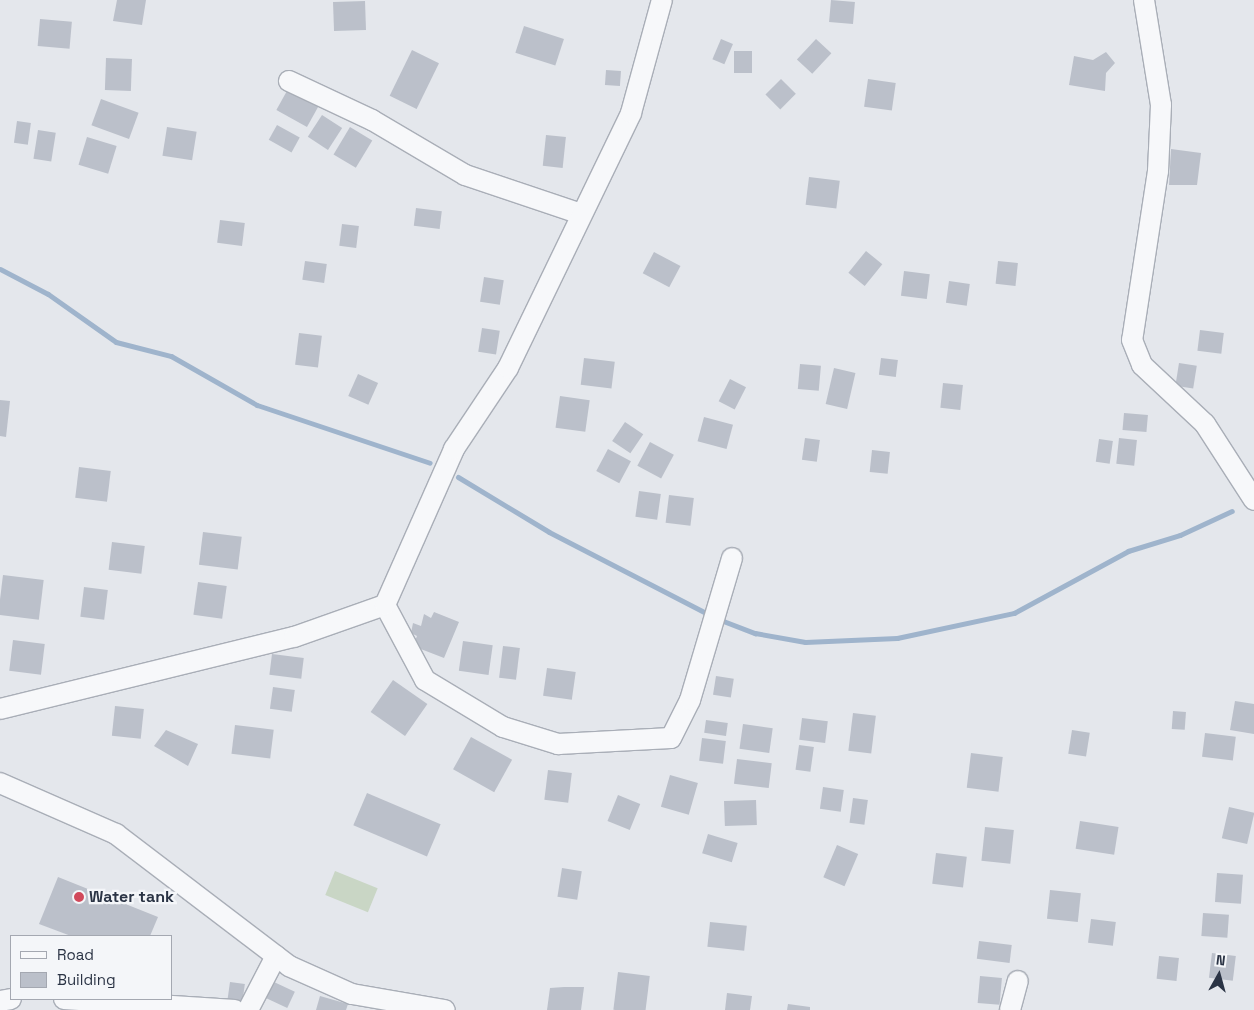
<!DOCTYPE html>
<style>
body{margin:0}
#map{position:relative;width:1254px;height:1010px;overflow:hidden;background:#e4e7ec;font-family:"Space Grotesk",sans-serif}
div>[style]{position:absolute}
[style*='--x']{left:calc(var(--x)*1px);top:calc(var(--y)*1px);width:calc(var(--w)*1px);rotate:calc(var(--a)*1deg)}
.green>*{inset:0;background:#c9d6c5;transform-origin:0 0}
.stream>*{height:5px;margin:-2.5px;padding:0 2.5px;transform-origin:2.5px;border-radius:2.5px;background:#9fb4cc}
.building>*{inset:0;background:#bbc0ca;transform-origin:0 0}
.roads{filter:drop-shadow(1px 0 #a9aeb7) drop-shadow(-1px 0 #a9aeb7) drop-shadow(0 1px #a9aeb7) drop-shadow(0 -1px #a9aeb7)}
.minor>*{height:20px;margin:-10px;padding:0 10px;transform-origin:10px;border-radius:10px;background:#f7f8fa}
.dots>*{width:14px;height:14px;translate:-50% -50%;box-sizing:border-box;border:2px solid #f4f6f9;border-radius:50%}
span{translate:-50% -50%;white-space:nowrap;text-align:center;line-height:1.15;-webkit-text-stroke:4.5px #f4f6f9;paint-order:stroke}
.poi-label{font-size:16px;color:#2b3445;font-weight:700}
.left{translate:0 -50%;text-align:left}
.legend{position:absolute;left:10px;top:935px;width:162px;height:65px;box-sizing:border-box;background:#f4f6f9;border:1px solid #a4a8b1;margin:0;padding:6px 9px;list-style:none;font-size:15px;color:#2b3445}
.legend li{display:flex;align-items:center;gap:10px;height:25px}
.legend b{width:25px;border:1px solid #a4a8b1}
.north{position:absolute;left:1194px;top:950px;width:50px;height:50px;-webkit-text-stroke:4px #f4f6f9;paint-order:stroke;rotate:7deg;font-size:14px;font-weight:700;line-height:20px;text-align:center;color:#2b3445}
.north::after{content:'';display:block;margin:auto;width:18px;height:22px;background:#2b3445;clip-path:polygon(50% 0,100% 100%,50% 72%,0 100%)}
</style>
<div id="map">
<div class="green">
<i style="left:335px;top:871px;width:46px;height:26px;rotate:22deg"></i>
</div>
<div class="stream">
<i style="--x:0;--y:269;--w:54;--a:27.5"></i>
<i style="--x:48;--y:294;--w:83;--a:35.2"></i>
<i style="--x:116;--y:342;--w:57;--a:14.3"></i>
<i style="--x:171;--y:356;--w:99;--a:29.7"></i>
<i style="--x:257;--y:405;--w:182;--a:18.5"></i>
<i style="--x:458;--y:477;--w:106;--a:31.1"></i>
<i style="--x:549;--y:532;--w:181;--a:27.3"></i>
<i style="--x:718;--y:619;--w:40;--a:21"></i>
<i style="--x:755;--y:633;--w:51;--a:10.2"></i>
<i style="--x:805;--y:642;--w:92;--a:-2.5"></i>
<i style="--x:897;--y:638;--w:120;--a:-12.1"></i>
<i style="--x:1014;--y:613;--w:130;--a:-28.5"></i>
<i style="--x:1128;--y:551;--w:54;--a:-17.1"></i>
<i style="--x:1180;--y:535;--w:57;--a:-24.8"></i>
</div>
<div class="building">
<i style="clip-path:polygon(117px 0,146px 0,142px 25px,113px 21px)"></i>
<i style="left:831px;top:0;width:24px;height:22px;rotate:5deg"></i>
<i style="left:365px;top:1px;width:29px;height:32px;rotate:88deg"></i>
<i style="left:40px;top:19px;width:32px;height:27px;rotate:5deg"></i>
<i style="left:524px;top:26px;width:42px;height:28px;rotate:18deg"></i>
<i style="left:721px;top:39px;width:13px;height:22px;rotate:23deg"></i>
<i style="left:816px;top:39px;width:21px;height:28px;rotate:43deg"></i>
<i style="left:412px;top:50px;width:30px;height:51px;rotate:26deg"></i>
<i style="left:734px;top:51px;width:18px;height:22px"></i>
<i style="clip-path:polygon(1106px 52px,1115px 63px,1106px 73px,1105px 91px,1069px 85px,1074px 56px,1093px 60px)"></i>
<i style="left:106px;top:58px;width:26px;height:32px;rotate:2deg"></i>
<i style="left:606px;top:70px;width:15px;height:15px;rotate:4deg"></i>
<i style="left:781px;top:79px;width:21px;height:22px;rotate:45deg"></i>
<i style="left:868px;top:79px;width:28px;height:28px;rotate:8deg"></i>
<i style="left:288px;top:89px;width:35px;height:24px;rotate:29deg"></i>
<i style="left:101px;top:99px;width:40px;height:28px;rotate:20deg"></i>
<i style="left:322px;top:115px;width:24px;height:26px;rotate:33deg"></i>
<i style="left:17px;top:121px;width:14px;height:22px;rotate:8deg"></i>
<i style="left:277px;top:125px;width:26px;height:17px;rotate:29deg"></i>
<i style="left:167px;top:127px;width:30px;height:29px;rotate:9deg"></i>
<i style="left:350px;top:127px;width:26px;height:32px;rotate:31deg"></i>
<i style="left:38px;top:130px;width:18px;height:29px;rotate:9deg"></i>
<i style="left:546px;top:135px;width:20px;height:31px;rotate:6deg"></i>
<i style="left:87px;top:137px;width:31px;height:29px;rotate:17deg"></i>
<i style="clip-path:polygon(1171px 149px,1201px 153px,1197px 185px,1169px 185px)"></i>
<i style="left:809px;top:177px;width:31px;height:28px;rotate:7deg"></i>
<i style="left:416px;top:208px;width:26px;height:18px;rotate:7deg"></i>
<i style="left:220px;top:220px;width:25px;height:23px;rotate:7deg"></i>
<i style="left:342px;top:224px;width:17px;height:22px;rotate:7deg"></i>
<i style="left:866px;top:251px;width:21px;height:28px;rotate:39deg"></i>
<i style="left:654px;top:252px;width:30px;height:24px;rotate:28deg"></i>
<i style="left:305px;top:261px;width:22px;height:19px;rotate:8deg"></i>
<i style="left:998px;top:261px;width:20px;height:23px;rotate:6deg"></i>
<i style="left:904px;top:271px;width:26px;height:25px;rotate:7deg"></i>
<i style="left:484px;top:277px;width:20px;height:25px;rotate:9deg"></i>
<i style="left:949px;top:281px;width:21px;height:22px;rotate:8deg"></i>
<i style="left:482px;top:328px;width:18px;height:24px;rotate:9deg"></i>
<i style="left:1200px;top:330px;width:24px;height:21px;rotate:7deg"></i>
<i style="left:299px;top:333px;width:23px;height:32px;rotate:7deg"></i>
<i style="left:584px;top:358px;width:31px;height:27px;rotate:7deg"></i>
<i style="left:881px;top:358px;width:17px;height:17px;rotate:7deg"></i>
<i style="left:1179px;top:363px;width:18px;height:23px;rotate:9deg"></i>
<i style="left:800px;top:364px;width:21px;height:25px;rotate:5deg"></i>
<i style="left:834px;top:368px;width:22px;height:37px;rotate:13deg"></i>
<i style="left:358px;top:374px;width:22px;height:24px;rotate:24deg"></i>
<i style="left:730px;top:379px;width:18px;height:25px;rotate:27deg"></i>
<i style="left:943px;top:383px;width:20px;height:25px;rotate:6deg"></i>
<i style="left:560px;top:396px;width:30px;height:32px;rotate:8deg"></i>
<i style="clip-path:polygon(0 400px,10px 401px,6px 437px,0 436px)"></i>
<i style="left:1124px;top:413px;width:24px;height:17px;rotate:5deg"></i>
<i style="left:704px;top:417px;width:30px;height:25px;rotate:15deg"></i>
<i style="left:625px;top:422px;width:22px;height:23px;rotate:34deg"></i>
<i style="left:805px;top:438px;width:15px;height:22px;rotate:8deg"></i>
<i style="left:1119px;top:438px;width:18px;height:26px;rotate:6deg"></i>
<i style="left:1099px;top:439px;width:14px;height:23px;rotate:8deg"></i>
<i style="left:650px;top:442px;width:27px;height:27px;rotate:28deg"></i>
<i style="left:608px;top:449px;width:26px;height:25px;rotate:28deg"></i>
<i style="left:872px;top:450px;width:18px;height:22px;rotate:6deg"></i>
<i style="left:79px;top:467px;width:32px;height:31px;rotate:7deg"></i>
<i style="left:639px;top:491px;width:22px;height:26px;rotate:8deg"></i>
<i style="left:669px;top:495px;width:25px;height:28px;rotate:7deg"></i>
<i style="left:203px;top:532px;width:39px;height:33px;rotate:7deg"></i>
<i style="left:112px;top:542px;width:33px;height:28px;rotate:7deg"></i>
<i style="left:3px;top:575px;width:41px;height:40px;rotate:7deg"></i>
<i style="left:198px;top:582px;width:29px;height:33px;rotate:8deg"></i>
<i style="left:84px;top:587px;width:24px;height:30px;rotate:7deg"></i>
<i style="clip-path:polygon(434px 612px,459px 622px,444px 658px,413px 646px,417px 636px,411px 633px,413px 623px,421px 626px,424px 614px,431px 618px)"></i>
<i style="left:13px;top:640px;width:32px;height:31px;rotate:7deg"></i>
<i style="left:463px;top:641px;width:30px;height:30px;rotate:8deg"></i>
<i style="left:503px;top:646px;width:17px;height:32px;rotate:7deg"></i>
<i style="left:272px;top:654px;width:32px;height:21px;rotate:7deg"></i>
<i style="left:547px;top:668px;width:29px;height:28px;rotate:8deg"></i>
<i style="left:716px;top:676px;width:18px;height:19px;rotate:9deg"></i>
<i style="left:393px;top:680px;width:42px;height:39px;rotate:35deg"></i>
<i style="left:273px;top:687px;width:22px;height:22px;rotate:8deg"></i>
<i style="clip-path:polygon(1235px 701px,1254px 704px,1254px 734px,1230px 730px)"></i>
<i style="left:115px;top:706px;width:29px;height:30px;rotate:6deg"></i>
<i style="left:1173px;top:711px;width:13px;height:18px;rotate:4deg"></i>
<i style="left:853px;top:713px;width:23px;height:38px;rotate:7deg"></i>
<i style="left:802px;top:718px;width:26px;height:22px;rotate:7deg"></i>
<i style="left:706px;top:720px;width:22px;height:13px;rotate:8deg"></i>
<i style="left:743px;top:724px;width:30px;height:25px;rotate:8deg"></i>
<i style="left:235px;top:725px;width:39px;height:29px;rotate:7deg"></i>
<i style="clip-path:polygon(166px 730px,198px 744px,188px 766px,154px 746px)"></i>
<i style="left:1072px;top:730px;width:18px;height:24px;rotate:9deg"></i>
<i style="left:1205px;top:733px;width:31px;height:24px;rotate:7deg"></i>
<i style="left:471px;top:737px;width:47px;height:37px;rotate:29deg"></i>
<i style="left:702px;top:738px;width:24px;height:23px;rotate:7deg"></i>
<i style="left:799px;top:745px;width:15px;height:25px;rotate:8deg"></i>
<i style="left:971px;top:753px;width:32px;height:35px;rotate:7deg"></i>
<i style="left:737px;top:759px;width:35px;height:25px;rotate:7deg"></i>
<i style="left:548px;top:770px;width:24px;height:30px;rotate:7deg"></i>
<i style="left:670px;top:775px;width:29px;height:33px;rotate:16deg"></i>
<i style="left:823px;top:787px;width:21px;height:22px;rotate:8deg"></i>
<i style="left:367px;top:793px;width:80px;height:35px;rotate:23deg"></i>
<i style="left:618px;top:795px;width:24px;height:28px;rotate:22deg"></i>
<i style="left:853px;top:798px;width:15px;height:25px;rotate:8deg"></i>
<i style="left:756px;top:800px;width:25px;height:32px;rotate:88deg"></i>
<i style="left:1229px;top:807px;width:26px;height:32px;rotate:13deg"></i>
<i style="left:1080px;top:821px;width:39px;height:28px;rotate:9deg"></i>
<i style="left:985px;top:827px;width:29px;height:34px;rotate:6deg"></i>
<i style="left:708px;top:834px;width:31px;height:20px;rotate:17deg"></i>
<i style="left:837px;top:845px;width:23px;height:35px;rotate:23deg"></i>
<i style="left:936px;top:853px;width:31px;height:31px;rotate:7deg"></i>
<i style="left:562px;top:868px;width:20px;height:29px;rotate:9deg"></i>
<i style="left:1217px;top:873px;width:26px;height:29px;rotate:4deg"></i>
<i style="clip-path:polygon(58px 877px,158px 917px,150px 936px,71px 936px,39px 924px)"></i>
<i style="left:1050px;top:890px;width:31px;height:29px;rotate:6deg"></i>
<i style="left:1203px;top:913px;width:26px;height:23px;rotate:4deg"></i>
<i style="left:1091px;top:919px;width:25px;height:24px;rotate:7deg"></i>
<i style="left:710px;top:922px;width:37px;height:25px;rotate:6deg"></i>
<i style="left:979px;top:941px;width:33px;height:18px;rotate:7deg"></i>
<i style="left:1212px;top:953px;width:24px;height:25px;rotate:7deg"></i>
<i style="left:1159px;top:956px;width:20px;height:23px;rotate:6deg"></i>
<i style="left:618px;top:972px;width:32px;height:38px;rotate:7deg"></i>
<i style="left:980px;top:976px;width:22px;height:27px;rotate:5deg"></i>
<i style="left:230px;top:982px;width:15px;height:18px;rotate:8deg"></i>
<i style="left:274px;top:982px;width:23px;height:18px;rotate:25deg"></i>
<i style="clip-path:polygon(564px 987px,584px 987px,581px 1010px,547px 1010px,550px 988px)"></i>
<i style="clip-path:polygon(727px 993px,752px 996px,750px 1010px,725px 1010px)"></i>
<i style="clip-path:polygon(320px 996px,348px 1004px,346px 1010px,316px 1010px)"></i>
<i style="clip-path:polygon(788px 1004px,810px 1007px,810px 1010px,787px 1010px)"></i>
</div>
<div class="roads">
<div class="minor">
<i style="--x:1144;--y:0;--w:106;--a:80.8"></i>
<i style="--x:1161;--y:105;--w:66;--a:92.6"></i>
<i style="--x:1158;--y:171;--w:171;--a:98.7"></i>
<i style="--x:1132;--y:340;--w:27;--a:68"></i>
<i style="--x:1142;--y:365;--w:86;--a:43.1"></i>
<i style="--x:1205;--y:424;--w:90;--a:57.2"></i>
<i style="--x:289;--y:81;--w:92;--a:25.2"></i>
<i style="--x:372;--y:120;--w:108;--a:30.6"></i>
<i style="--x:465;--y:175;--w:122;--a:18.6"></i>
<i style="--x:385;--y:605;--w:85;--a:61.9"></i>
<i style="--x:425;--y:680;--w:91;--a:31.1"></i>
<i style="--x:503;--y:727;--w:58;--a:17.2"></i>
<i style="--x:558;--y:744;--w:113;--a:-3"></i>
<i style="--x:671;--y:738;--w:42;--a:-63.4"></i>
<i style="--x:690;--y:700;--w:148;--a:-73.5"></i>
<i style="--x:0;--y:709;--w:303;--a:-13.8"></i>
<i style="--x:294;--y:637;--w:96;--a:-19.4"></i>
<i style="--x:385;--y:605;--w:171;--a:-66.1"></i>
<i style="--x:454;--y:449;--w:97;--a:-56.3"></i>
<i style="--x:508;--y:368;--w:283;--a:-64.2"></i>
<i style="--x:631;--y:113;--w:117;--a:-74.7"></i>
<i style="--x:0;--y:783;--w:127;--a:23.7"></i>
<i style="--x:116;--y:834;--w:218;--a:37.3"></i>
<i style="--x:289;--y:966;--w:69;--a:24"></i>
<i style="--x:352;--y:994;--w:94;--a:9.8"></i>
<i style="--x:64;--y:999;--w:171;--a:3.7"></i>
<i style="--x:0;--y:1001;--w:11;--a:-10"></i>
<i style="--x:248;--y:1010;--w:61;--a:-62.6"></i>
<i style="--x:1010;--y:1010;--w:30;--a:-75"></i>
</div>
</div>
<div class="dots">
<i style="left:79px;top:897px;background:#d1495b"></i>
</div>
<div class="poi-label">
<span class="left" style="left:89px;top:897px">Water tank</span>
</div>
<ul class="legend">
<li><b style="height:6px;background:#f7f8fa"></b>Road</li>
<li><b style="height:14px;background:#bbc0ca"></b>Building</li>
</ul>
<div class="north">N</div>
</div>
